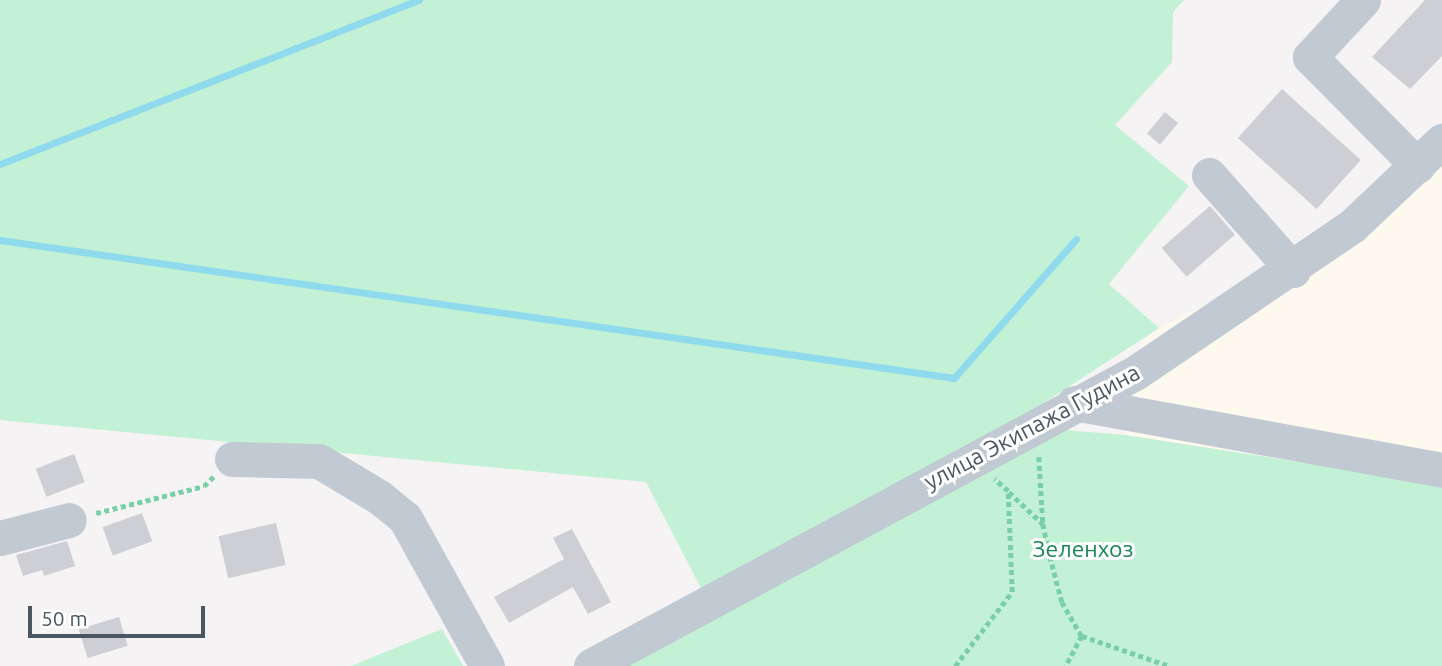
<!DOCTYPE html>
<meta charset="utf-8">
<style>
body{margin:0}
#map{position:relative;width:1442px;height:666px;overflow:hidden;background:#f5f3f3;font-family:Ubuntu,sans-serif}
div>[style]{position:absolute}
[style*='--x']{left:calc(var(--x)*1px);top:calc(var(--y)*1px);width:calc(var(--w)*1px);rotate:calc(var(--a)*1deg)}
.commercial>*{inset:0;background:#fdf9ef}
.green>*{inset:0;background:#c3f1d5}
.stream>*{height:7px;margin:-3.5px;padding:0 3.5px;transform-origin:3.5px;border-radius:3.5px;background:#90daee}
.building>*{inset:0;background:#cdcfd5;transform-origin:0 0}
.path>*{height:4.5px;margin-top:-2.25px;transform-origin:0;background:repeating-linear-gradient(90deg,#7ad0a6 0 5px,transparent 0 8.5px)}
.minor>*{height:35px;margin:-17.5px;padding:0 17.5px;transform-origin:17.5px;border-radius:17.5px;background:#c1cad2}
span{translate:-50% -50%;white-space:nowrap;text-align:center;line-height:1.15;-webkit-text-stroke:6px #fff;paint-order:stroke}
.street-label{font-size:23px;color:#4a5661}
.park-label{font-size:23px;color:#17864f}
.scale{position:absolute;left:28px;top:606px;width:177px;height:32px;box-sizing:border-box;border:4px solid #4a5661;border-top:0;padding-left:9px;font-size:21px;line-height:24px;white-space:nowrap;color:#4a5661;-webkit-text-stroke:5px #fff;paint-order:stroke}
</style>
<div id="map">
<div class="commercial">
<i style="clip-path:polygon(1442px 127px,1442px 484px,1125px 435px,1142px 341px,1159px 328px,1289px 263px)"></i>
</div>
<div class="green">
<i style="clip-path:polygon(0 0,1184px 0,1173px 12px,1172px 62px,1115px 125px,1189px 186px,1109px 284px,1159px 328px,982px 443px,702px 590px,646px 482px,0 420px)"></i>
<i style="clip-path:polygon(1065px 430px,1125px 435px,1442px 484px,1442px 666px,609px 666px)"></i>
<i style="clip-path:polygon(442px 629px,463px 666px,351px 666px)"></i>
</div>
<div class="stream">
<i style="--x:0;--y:164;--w:450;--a:-21.4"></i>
<i style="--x:0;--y:240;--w:964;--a:8.23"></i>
<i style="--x:954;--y:378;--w:185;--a:-48.7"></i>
</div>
<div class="building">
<i style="clip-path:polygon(1425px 0,1442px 0,1442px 56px,1410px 89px,1372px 57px)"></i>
<i style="left:1282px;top:89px;width:106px;height:66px;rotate:42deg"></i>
<i style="left:1165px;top:112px;width:17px;height:28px;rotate:40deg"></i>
<i style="left:1210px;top:206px;width:38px;height:64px;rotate:49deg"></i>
<i style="left:74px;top:454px;width:30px;height:41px;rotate:69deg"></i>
<i style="left:142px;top:513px;width:30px;height:42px;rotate:70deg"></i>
<i style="left:276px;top:523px;width:43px;height:59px;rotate:77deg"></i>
<i style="clip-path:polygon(572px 529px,611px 602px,588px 614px,573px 587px,509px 623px,494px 597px,564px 559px,553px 538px)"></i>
<i style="clip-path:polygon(67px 541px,75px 566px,44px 576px,42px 570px,23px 576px,16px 555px)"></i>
<i style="left:119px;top:617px;width:30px;height:42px;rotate:73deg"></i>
</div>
<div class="path">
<i style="--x:1039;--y:457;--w:67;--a:86.6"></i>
<i style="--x:1043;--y:524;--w:33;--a:78"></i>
<i style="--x:1050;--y:556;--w:48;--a:75.4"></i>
<i style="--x:1062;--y:602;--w:39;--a:60"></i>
<i style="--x:1082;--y:636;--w:34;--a:118"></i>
<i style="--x:1009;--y:492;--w:47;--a:43.3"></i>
<i style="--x:96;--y:513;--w:111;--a:-14"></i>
<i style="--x:204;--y:486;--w:14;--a:-45"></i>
<i style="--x:1082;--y:636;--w:92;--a:19"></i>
<i style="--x:955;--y:666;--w:93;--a:-52.4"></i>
<i style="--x:1012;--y:592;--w:101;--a:-92.3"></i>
<i style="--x:1008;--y:491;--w:18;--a:-139"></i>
</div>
<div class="minor">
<i style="--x:1363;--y:0;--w:78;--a:132.9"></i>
<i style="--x:1310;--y:57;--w:153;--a:45.3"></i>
<i style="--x:1209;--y:175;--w:127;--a:48.5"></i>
<i style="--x:1074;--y:403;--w:374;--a:10.3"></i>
<i style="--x:232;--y:459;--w:87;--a:1.3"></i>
<i style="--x:319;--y:461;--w:70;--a:31"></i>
<i style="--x:379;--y:497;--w:33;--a:39"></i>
<i style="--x:405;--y:518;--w:169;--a:61"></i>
<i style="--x:0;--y:538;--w:71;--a:-14.6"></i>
<i style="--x:591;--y:666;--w:618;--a:-28.31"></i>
<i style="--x:1135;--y:373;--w:262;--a:-34.1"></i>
<i style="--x:1352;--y:226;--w:124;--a:-43.4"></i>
</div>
<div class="street-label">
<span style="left:1032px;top:427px;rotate:-28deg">улица Экипажа Гудина</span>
</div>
<div class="park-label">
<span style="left:1083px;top:549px">Зеленхоз</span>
</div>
<div class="scale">50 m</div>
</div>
